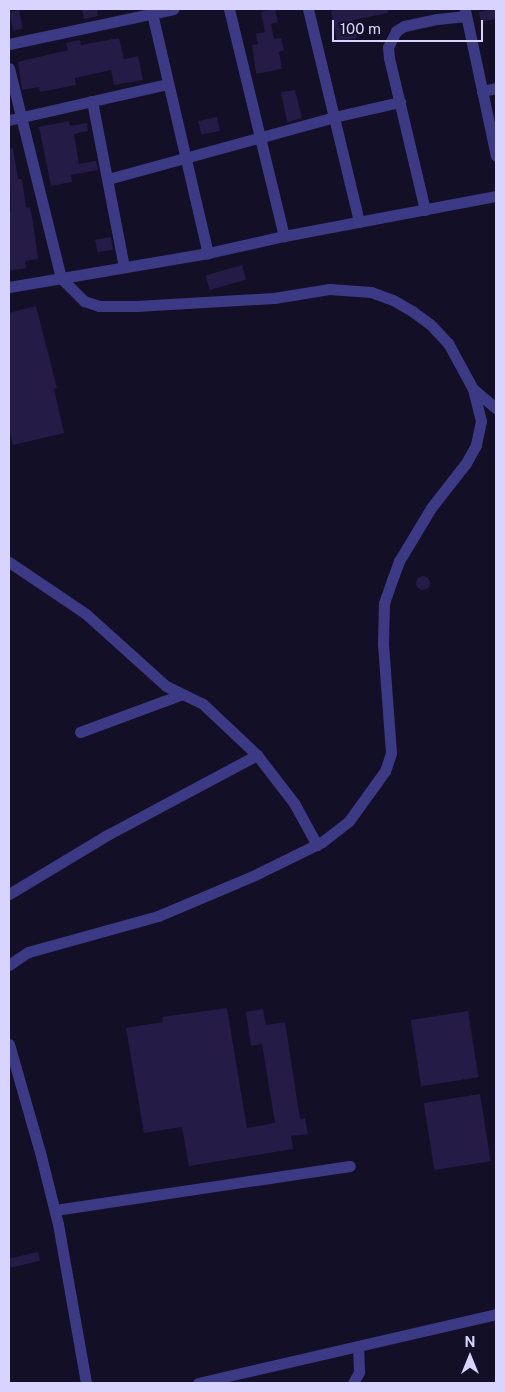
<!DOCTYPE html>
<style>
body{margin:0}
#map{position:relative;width:505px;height:1392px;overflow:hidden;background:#130f26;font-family:"Public Sans",sans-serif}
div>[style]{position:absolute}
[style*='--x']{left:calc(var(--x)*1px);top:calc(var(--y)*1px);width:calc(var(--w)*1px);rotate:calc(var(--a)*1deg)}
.building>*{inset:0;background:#241b47;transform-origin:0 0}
.round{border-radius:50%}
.minor>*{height:11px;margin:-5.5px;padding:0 5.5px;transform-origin:5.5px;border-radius:5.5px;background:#3d3a85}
span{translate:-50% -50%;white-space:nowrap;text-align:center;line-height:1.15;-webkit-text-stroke:4px #130f26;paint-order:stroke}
.frame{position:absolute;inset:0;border:10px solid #d9d4ff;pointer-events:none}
.north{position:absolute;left:445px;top:1332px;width:50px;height:50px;-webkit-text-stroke:4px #130f26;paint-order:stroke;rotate:0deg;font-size:14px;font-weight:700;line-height:20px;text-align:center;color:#d9d4ff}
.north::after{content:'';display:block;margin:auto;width:18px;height:22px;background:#d9d4ff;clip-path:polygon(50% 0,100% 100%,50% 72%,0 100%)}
.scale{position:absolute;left:332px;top:20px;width:151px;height:22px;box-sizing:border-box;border:2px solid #d9d4ff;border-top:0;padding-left:6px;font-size:15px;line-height:18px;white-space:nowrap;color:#d9d4ff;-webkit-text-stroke:4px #130f26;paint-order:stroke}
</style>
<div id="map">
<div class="building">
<i style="clip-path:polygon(82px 9px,97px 9px,98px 16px,84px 19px)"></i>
<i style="clip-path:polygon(275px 9px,278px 22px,271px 24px,274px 39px,281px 38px,284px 50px,279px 52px,282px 69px,256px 74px,252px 45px,258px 44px,256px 34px,265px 32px,261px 12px)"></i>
<i style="clip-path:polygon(342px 9px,388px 9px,388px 13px,353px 20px,357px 38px,337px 42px,331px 11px)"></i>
<i style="clip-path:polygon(496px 9px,496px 19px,481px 22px,479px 12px)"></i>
<i style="left:19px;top:10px;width:19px;height:10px;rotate:78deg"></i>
<i style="clip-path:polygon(119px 38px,124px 59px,138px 56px,143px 80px,114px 85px,111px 70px,75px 78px,76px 85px,40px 92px,39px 87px,22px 90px,18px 62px,68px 50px,66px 43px,80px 40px,81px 45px)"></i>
<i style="clip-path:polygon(295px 90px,302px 118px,287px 122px,281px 92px)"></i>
<i style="left:217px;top:117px;width:14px;height:19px;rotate:78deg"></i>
<i style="clip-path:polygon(69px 121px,70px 126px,87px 123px,88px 131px,74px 134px,79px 164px,96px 161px,98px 170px,71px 175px,72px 182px,51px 186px,39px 127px)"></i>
<i style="clip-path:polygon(13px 148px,18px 179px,22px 179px,26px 208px,30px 207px,33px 222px,38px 259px,25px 261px,26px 268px,9px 271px,9px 213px,11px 212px,9px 149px)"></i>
<i style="left:111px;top:237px;width:13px;height:16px;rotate:81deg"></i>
<i style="left:242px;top:265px;width:15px;height:38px;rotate:74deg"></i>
<i style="clip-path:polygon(36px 306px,57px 388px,54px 389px,64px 433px,13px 445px,9px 428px,9px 313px)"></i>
<i class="round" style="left:416px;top:576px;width:14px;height:14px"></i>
<i style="clip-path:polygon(227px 1008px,247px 1128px,275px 1123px,262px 1044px,251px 1046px,246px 1012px,263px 1009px,266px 1025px,285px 1022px,300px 1119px,305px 1118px,308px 1134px,291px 1136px,293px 1149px,189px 1166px,182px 1127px,144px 1133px,126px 1028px,163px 1022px,162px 1017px)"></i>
<i style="left:468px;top:1011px;width:67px;height:58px;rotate:81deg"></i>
<i style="left:480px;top:1094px;width:68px;height:57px;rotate:81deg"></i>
<i style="left:38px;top:1252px;width:9px;height:30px;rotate:77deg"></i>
</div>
<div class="minor">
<i style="--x:151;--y:9;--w:251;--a:76.9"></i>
<i style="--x:229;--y:9;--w:234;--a:76.4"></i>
<i style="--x:308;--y:9;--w:219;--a:76.5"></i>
<i style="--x:465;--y:10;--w:149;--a:78"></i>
<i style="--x:9;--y:44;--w:168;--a:-12"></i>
<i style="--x:9;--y:68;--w:216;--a:76.1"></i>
<i style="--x:61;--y:278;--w:33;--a:45"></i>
<i style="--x:84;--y:301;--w:16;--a:18"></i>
<i style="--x:99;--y:306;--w:37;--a:0"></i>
<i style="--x:136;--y:306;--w:138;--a:-3.3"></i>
<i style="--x:274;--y:298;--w:56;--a:-9.3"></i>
<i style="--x:329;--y:289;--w:42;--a:4.1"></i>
<i style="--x:371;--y:292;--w:23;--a:20"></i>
<i style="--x:393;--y:300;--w:22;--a:30"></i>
<i style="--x:412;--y:311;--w:22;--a:36"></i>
<i style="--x:430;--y:324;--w:26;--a:47"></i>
<i style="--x:448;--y:343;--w:52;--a:61.5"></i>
<i style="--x:473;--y:389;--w:33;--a:76"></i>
<i style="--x:481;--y:421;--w:25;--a:102"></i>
<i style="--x:476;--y:445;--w:21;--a:119"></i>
<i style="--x:466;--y:463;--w:57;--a:127.9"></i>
<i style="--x:431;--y:508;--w:62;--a:121.1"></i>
<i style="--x:399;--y:561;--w:20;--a:110"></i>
<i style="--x:392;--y:580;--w:24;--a:109"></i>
<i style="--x:384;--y:603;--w:41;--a:91.4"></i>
<i style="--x:383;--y:644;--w:109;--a:85.8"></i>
<i style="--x:391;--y:753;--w:19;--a:108"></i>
<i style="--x:385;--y:771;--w:62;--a:125.8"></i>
<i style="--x:349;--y:821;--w:34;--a:142"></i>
<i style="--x:322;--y:842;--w:75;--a:153.8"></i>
<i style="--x:255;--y:875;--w:105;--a:157.1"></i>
<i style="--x:158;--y:916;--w:135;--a:164.5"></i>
<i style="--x:28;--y:952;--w:23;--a:146"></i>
<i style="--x:482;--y:91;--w:14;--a:-12"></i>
<i style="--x:92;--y:101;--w:169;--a:79.1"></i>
<i style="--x:9;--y:120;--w:163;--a:-12.8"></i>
<i style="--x:108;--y:179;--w:234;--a:-15.3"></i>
<i style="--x:334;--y:117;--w:68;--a:-12.8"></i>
<i style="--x:425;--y:210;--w:156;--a:-103.3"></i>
<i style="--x:389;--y:58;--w:11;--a:-95"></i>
<i style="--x:388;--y:47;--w:18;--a:-63"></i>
<i style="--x:396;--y:31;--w:9;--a:-32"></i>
<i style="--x:404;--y:26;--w:34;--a:-12"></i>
<i style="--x:437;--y:19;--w:29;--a:-6"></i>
<i style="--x:9;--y:287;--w:202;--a:-9.7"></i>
<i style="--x:208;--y:253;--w:78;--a:-12.6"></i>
<i style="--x:284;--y:236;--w:216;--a:-10.7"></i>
<i style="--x:473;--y:389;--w:30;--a:40"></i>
<i style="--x:9;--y:562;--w:93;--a:34"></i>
<i style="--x:86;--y:614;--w:108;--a:42"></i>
<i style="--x:166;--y:686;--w:41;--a:25.9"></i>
<i style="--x:203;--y:704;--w:74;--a:43.4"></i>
<i style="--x:257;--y:755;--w:61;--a:52.4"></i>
<i style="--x:294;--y:803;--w:48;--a:61.3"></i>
<i style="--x:80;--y:732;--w:107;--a:-20.3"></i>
<i style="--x:9;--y:894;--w:117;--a:-31"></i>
<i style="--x:109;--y:834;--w:168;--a:-28.1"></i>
<i style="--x:9;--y:1044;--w:112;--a:74"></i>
<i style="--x:40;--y:1152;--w:74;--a:76"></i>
<i style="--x:58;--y:1224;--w:161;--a:80"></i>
<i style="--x:55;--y:1210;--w:298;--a:-8.5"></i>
<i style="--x:198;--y:1383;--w:306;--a:-13"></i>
<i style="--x:353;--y:1383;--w:13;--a:-61"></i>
<i style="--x:359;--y:1372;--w:26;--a:-92"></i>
</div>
<div class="frame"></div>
<div class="north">N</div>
<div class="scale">100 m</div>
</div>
